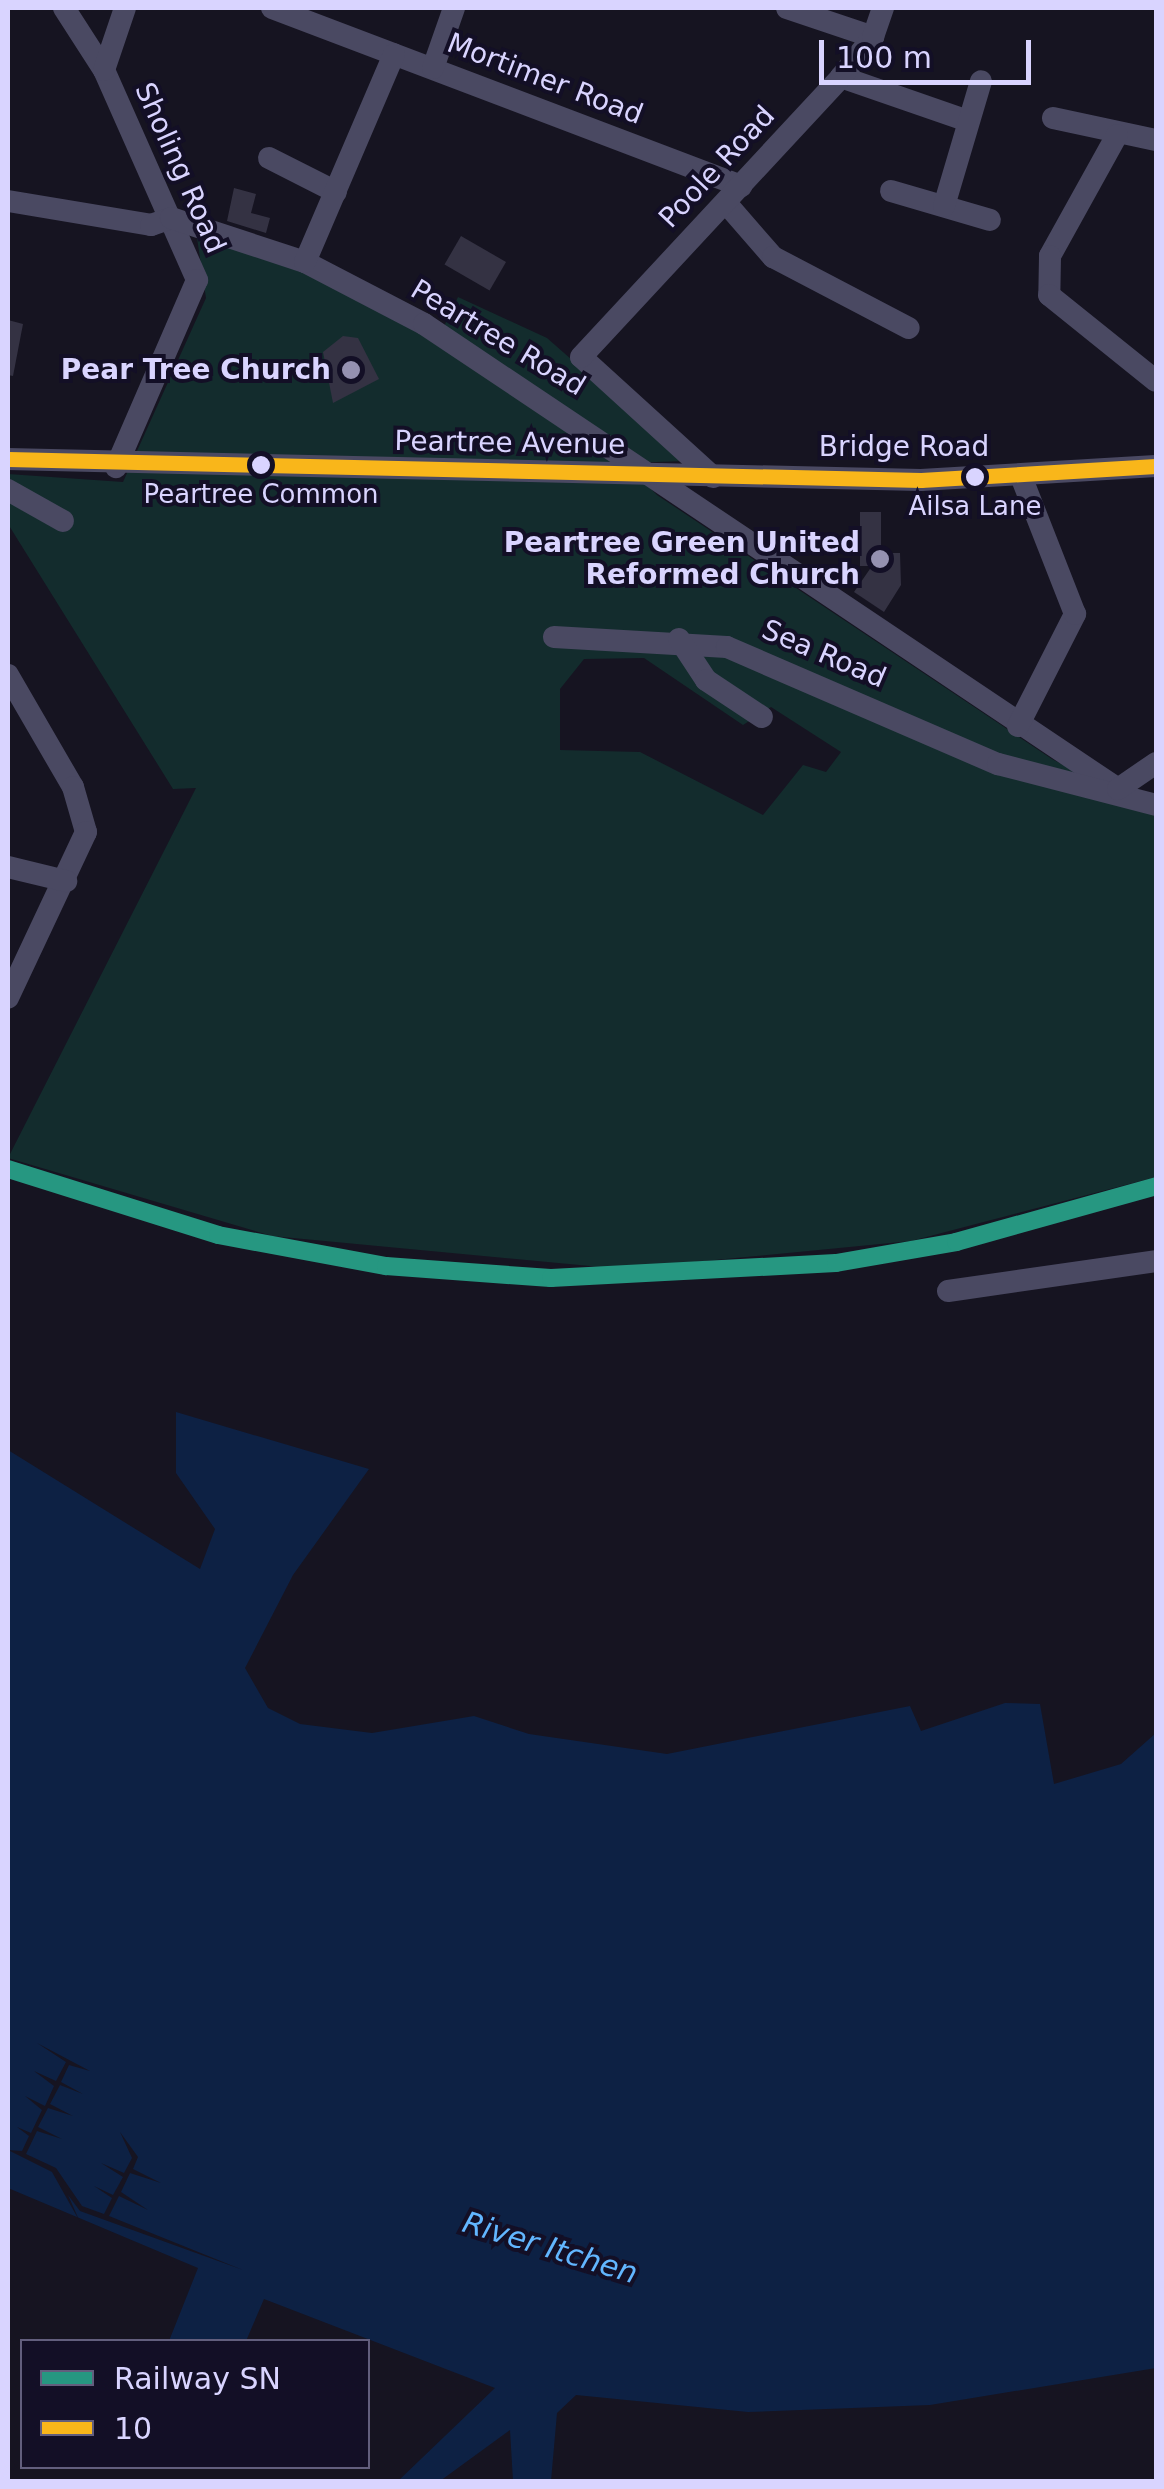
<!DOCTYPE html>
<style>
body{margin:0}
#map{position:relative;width:1164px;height:2489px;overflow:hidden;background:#161421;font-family:"DejaVu Sans",sans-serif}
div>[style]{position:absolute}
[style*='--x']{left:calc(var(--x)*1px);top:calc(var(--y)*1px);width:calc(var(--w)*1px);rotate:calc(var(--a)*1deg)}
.green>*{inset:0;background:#132c2d}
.water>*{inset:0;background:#0d2144}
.pier>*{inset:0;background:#161421}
.building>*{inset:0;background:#343243;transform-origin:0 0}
.minor>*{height:22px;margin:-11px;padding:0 11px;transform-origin:11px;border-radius:11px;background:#4a4962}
.bus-1>*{height:15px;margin:-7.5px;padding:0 7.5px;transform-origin:7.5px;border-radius:7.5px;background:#f9b61a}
.rail-1>*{height:18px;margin:-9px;padding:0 9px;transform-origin:9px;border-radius:9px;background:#269781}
.dots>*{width:28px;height:28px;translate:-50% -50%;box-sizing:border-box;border:5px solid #130f26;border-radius:50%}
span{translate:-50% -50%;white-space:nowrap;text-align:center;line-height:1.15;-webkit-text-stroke:8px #130f26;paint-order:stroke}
.bus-label{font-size:26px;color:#d9d4ff}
.street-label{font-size:28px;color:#d9d4ff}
.poi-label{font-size:28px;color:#d9d4ff;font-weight:700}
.right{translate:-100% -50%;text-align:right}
.water-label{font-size:30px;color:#62b6ff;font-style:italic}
.frame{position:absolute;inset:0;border:10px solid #d9d4ff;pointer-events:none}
.legend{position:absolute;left:20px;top:2339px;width:350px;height:130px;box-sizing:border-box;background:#130f26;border:2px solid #625e7d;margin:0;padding:12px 18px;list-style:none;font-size:30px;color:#d9d4ff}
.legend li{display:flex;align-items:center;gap:20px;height:50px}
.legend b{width:50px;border:2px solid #625e7d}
.scale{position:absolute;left:819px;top:40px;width:212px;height:45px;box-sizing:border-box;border:5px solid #d9d4ff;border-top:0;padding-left:12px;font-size:30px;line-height:35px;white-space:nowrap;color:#d9d4ff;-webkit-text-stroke:8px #130f26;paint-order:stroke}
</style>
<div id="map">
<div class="green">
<i style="clip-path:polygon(evenodd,197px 238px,299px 270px,438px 339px,458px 297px,547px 338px,687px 461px,625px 463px,657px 495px,1052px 759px,1156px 815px,1156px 1177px,911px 1241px,622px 1269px,272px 1236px,8px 1158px,196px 788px,173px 789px,8px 524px,8px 474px,123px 482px,206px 298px,197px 238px,644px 658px,743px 725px,771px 707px,841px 752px,826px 772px,803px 765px,763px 815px,640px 752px,560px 750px,560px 689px,584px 659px,644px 658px)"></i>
</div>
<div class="water">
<i style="clip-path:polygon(176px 1412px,369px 1469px,293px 1575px,245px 1668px,268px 1708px,300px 1724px,372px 1733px,474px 1716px,529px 1734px,667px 1754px,910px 1706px,921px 1731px,1005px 1703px,1040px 1704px,1054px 1784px,1121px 1764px,1156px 1733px,1156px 2368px,930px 2405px,748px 2412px,576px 2395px,557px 2413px,551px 2481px,513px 2481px,510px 2430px,440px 2481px,397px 2482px,495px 2388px,264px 2299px,246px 2341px,169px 2341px,198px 2268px,8px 2188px,8px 1450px,200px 1569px,215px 1529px,176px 1473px)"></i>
</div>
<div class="pier">
<i style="clip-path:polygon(37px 2043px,90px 2071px,69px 2065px,61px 2082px,83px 2094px,60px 2085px,50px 2104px,73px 2116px,48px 2108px,38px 2127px,62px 2139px,37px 2131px,26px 2154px,56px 2168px,82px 2206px,104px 2214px,112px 2198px,94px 2186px,113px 2195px,123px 2177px,101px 2163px,124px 2173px,132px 2158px,120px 2132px,138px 2157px,133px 2169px,161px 2183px,130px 2173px,121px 2192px,148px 2210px,119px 2196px,109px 2216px,243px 2270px,80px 2211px,68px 2195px,80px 2222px,52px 2172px,8px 2150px,22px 2151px,29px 2136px,17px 2127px,31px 2133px,42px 2110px,25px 2096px,45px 2106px,54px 2086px,34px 2071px,56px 2081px,66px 2062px)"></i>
</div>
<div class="building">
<i style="clip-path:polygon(234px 188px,256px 194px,251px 213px,270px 218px,266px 233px,227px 221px)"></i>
<i style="left:461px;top:236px;width:52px;height:33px;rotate:30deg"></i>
<i style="clip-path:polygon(8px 320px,23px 324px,13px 376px,8px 375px)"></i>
<i style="clip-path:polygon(343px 336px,358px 338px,379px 379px,333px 403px,323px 352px)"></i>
<i style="clip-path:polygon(860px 512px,881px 512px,881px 553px,900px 553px,901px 585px,884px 612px,854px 592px,872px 566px,860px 566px)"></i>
</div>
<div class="minor">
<i style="--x:64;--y:8;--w:74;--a:57.2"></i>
<i style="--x:104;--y:70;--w:230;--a:66.1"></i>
<i style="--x:197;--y:280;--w:204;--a:113.4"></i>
<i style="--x:272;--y:8;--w:502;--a:20.78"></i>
<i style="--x:787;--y:8;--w:91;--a:18.6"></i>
<i style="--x:433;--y:68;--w:64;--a:-70.7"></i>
<i style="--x:104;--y:70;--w:65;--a:-71.3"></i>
<i style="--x:841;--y:77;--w:134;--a:19.1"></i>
<i style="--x:1053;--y:118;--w:105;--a:12.1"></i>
<i style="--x:1117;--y:135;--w:138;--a:119"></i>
<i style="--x:1050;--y:256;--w:39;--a:91"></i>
<i style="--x:1049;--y:295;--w:137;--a:38.8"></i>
<i style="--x:269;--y:158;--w:75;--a:26.9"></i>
<i style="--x:891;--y:191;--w:103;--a:16.3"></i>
<i style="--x:8;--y:201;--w:145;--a:9.5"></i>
<i style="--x:151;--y:225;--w:21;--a:-19"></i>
<i style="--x:171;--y:218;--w:141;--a:18.2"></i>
<i style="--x:305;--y:262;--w:134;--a:27.5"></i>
<i style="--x:424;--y:324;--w:835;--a:33.82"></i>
<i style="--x:726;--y:203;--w:72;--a:49"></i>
<i style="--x:773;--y:257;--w:153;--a:27.6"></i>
<i style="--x:944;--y:206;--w:130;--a:-73.5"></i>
<i style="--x:305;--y:262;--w:226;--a:-66.8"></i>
<i style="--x:8;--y:459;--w:913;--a:1.32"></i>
<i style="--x:921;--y:480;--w:235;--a:-3.4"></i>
<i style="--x:713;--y:477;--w:178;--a:-137.7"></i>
<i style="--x:581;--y:357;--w:382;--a:-47.1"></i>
<i style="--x:841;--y:77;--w:51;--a:-51.3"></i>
<i style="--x:873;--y:37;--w:31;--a:-71"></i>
<i style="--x:8;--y:490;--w:63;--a:29.4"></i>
<i style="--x:554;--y:637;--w:173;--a:3.3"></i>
<i style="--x:727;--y:647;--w:295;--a:23.4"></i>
<i style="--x:998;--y:764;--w:163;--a:14.5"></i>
<i style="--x:679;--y:639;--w:49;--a:56.6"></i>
<i style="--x:706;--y:680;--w:67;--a:33.5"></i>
<i style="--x:8;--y:675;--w:129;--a:59.9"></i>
<i style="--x:73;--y:787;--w:47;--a:73.9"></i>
<i style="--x:86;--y:832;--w:183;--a:115.2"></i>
<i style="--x:1018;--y:726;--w:126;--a:-63"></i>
<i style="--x:1075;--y:614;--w:148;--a:-111.4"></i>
<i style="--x:1118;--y:789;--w:46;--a:-34.4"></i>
<i style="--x:8;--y:867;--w:60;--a:13.6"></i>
<i style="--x:948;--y:1291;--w:210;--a:-8.2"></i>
</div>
<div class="bus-1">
<i style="--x:8;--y:459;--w:913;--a:1.32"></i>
<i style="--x:921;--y:480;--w:235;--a:-3.4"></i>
</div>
<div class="rail-1">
<i style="--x:8;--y:1169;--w:220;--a:17.4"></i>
<i style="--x:218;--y:1235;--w:171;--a:10.5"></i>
<i style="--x:386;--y:1266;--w:165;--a:4.2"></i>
<i style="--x:551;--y:1278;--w:285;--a:-3"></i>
<i style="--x:836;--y:1263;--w:122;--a:-9.9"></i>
<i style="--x:956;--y:1242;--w:208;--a:-15.6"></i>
</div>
<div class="dots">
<i style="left:351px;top:370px;background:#9591b1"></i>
<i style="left:261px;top:465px;background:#d9d4ff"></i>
<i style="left:975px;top:477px;background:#d9d4ff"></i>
<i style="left:880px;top:559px;background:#9591b1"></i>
</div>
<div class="bus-label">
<span style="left:261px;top:495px">Peartree Common</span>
<span style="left:975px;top:507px">Ailsa Lane</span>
</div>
<div class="street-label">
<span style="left:545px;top:79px;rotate:21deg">Mortimer Road</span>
<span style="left:717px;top:167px;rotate:-47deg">Poole Road</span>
<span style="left:180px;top:168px;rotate:66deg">Sholing Road</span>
<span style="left:498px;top:338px;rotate:31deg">Peartree Road</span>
<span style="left:510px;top:443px;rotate:1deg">Peartree Avenue</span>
<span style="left:904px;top:447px">Bridge Road</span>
<span style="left:824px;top:654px;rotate:23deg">Sea Road</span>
</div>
<div class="poi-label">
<span class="right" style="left:331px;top:370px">Pear Tree Church</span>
<span class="right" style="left:860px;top:559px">Peartree Green United<br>Reformed Church</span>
</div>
<div class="water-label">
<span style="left:550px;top:2248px;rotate:17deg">River Itchen</span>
</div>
<div class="frame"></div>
<ul class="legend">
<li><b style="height:12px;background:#269781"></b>Railway SN</li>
<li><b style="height:12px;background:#f9b61a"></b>10</li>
</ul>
<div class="scale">100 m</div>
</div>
